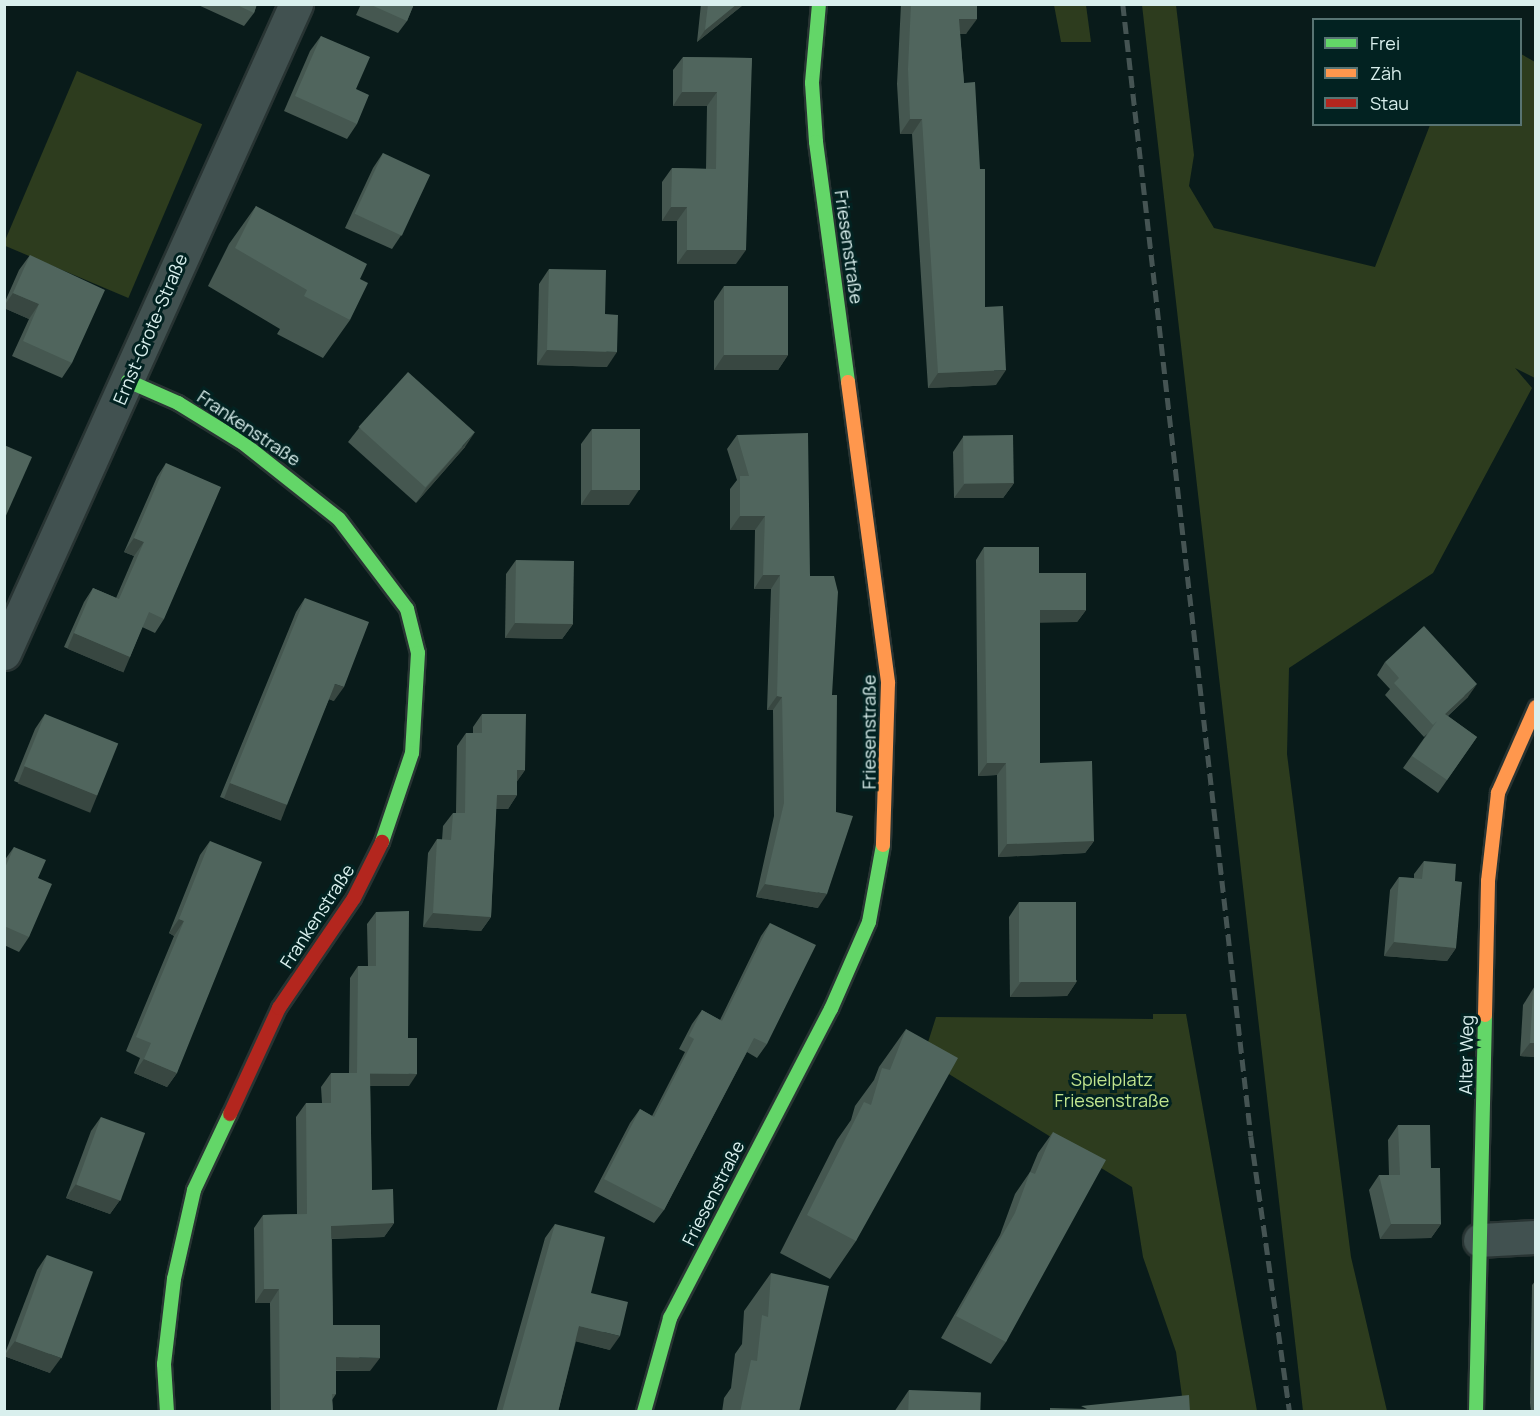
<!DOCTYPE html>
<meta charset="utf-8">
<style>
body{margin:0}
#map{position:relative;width:1540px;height:1416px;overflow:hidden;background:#091b1a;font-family:Manrope,sans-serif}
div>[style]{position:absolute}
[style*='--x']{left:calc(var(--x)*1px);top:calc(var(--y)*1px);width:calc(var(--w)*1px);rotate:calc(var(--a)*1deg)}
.green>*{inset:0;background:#2d3c1e;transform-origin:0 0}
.roads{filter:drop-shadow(2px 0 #283433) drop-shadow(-2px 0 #283433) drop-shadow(0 2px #283433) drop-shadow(0 -2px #283433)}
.street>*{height:33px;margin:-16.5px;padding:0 16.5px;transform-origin:16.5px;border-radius:16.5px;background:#415150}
.fast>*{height:14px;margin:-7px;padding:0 7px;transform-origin:7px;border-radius:7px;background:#63d668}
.slow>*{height:14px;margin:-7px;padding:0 7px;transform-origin:7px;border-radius:7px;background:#ff974d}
.jam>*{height:14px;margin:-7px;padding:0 7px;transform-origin:7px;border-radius:7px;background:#b3261e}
.rail>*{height:4.5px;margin-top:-2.25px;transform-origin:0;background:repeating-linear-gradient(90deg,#455453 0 12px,transparent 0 18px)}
.wall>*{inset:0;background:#455750}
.shaded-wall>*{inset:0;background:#384741;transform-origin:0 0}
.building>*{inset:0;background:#50655d;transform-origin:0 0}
span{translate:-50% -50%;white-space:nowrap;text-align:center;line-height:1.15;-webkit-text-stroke:6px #022221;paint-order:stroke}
.street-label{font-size:18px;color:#d9efed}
.park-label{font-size:18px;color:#c1e48e}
.frame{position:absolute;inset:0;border:6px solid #d9efed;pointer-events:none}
.legend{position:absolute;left:1312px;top:18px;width:210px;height:108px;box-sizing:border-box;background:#022221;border:2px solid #587473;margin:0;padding:8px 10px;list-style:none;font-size:18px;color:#d9efed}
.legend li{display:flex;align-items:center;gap:12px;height:30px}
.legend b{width:30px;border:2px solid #587473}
</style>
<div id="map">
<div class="green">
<i style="clip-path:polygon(1054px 5px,1086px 5px,1091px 42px,1061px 42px)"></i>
<i style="clip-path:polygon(1142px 5px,1176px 5px,1194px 155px,1189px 186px,1214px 228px,1375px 267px,1430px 125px,1520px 124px,1521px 54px,1535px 62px,1535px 378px,1515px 368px,1532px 388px,1433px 573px,1289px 668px,1287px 754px,1351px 1257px,1387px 1411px,1303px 1411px)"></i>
<i style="left:77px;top:71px;width:136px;height:189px;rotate:23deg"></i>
<i style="clip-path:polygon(1153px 1014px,1186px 1014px,1257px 1411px,1184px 1411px,1176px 1352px,1143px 1257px,1132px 1187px,923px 1058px,936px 1017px,1153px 1019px)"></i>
</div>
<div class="roads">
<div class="street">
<i style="--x:4;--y:653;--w:712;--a:-65.78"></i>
<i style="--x:1480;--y:1240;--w:56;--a:-3.1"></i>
</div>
<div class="fast">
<i style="--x:819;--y:4;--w:79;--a:95.1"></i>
<i style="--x:812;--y:83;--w:59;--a:86.1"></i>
<i style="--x:816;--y:142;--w:242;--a:82.4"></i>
<i style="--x:128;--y:381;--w:55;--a:23.7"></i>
<i style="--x:178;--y:403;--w:76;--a:31.6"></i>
<i style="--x:243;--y:443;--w:122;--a:38.4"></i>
<i style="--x:339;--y:519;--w:113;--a:52.9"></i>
<i style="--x:407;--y:609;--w:45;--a:76"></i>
<i style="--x:418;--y:653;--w:100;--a:93.4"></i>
<i style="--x:412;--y:753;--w:94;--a:108.6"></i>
<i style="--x:167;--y:1412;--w:48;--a:-93.6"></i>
<i style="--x:164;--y:1364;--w:86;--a:-83.3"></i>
<i style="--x:174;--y:1279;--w:91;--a:-77.3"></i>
<i style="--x:194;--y:1190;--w:84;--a:-64.7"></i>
<i style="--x:644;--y:1412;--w:98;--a:-74.5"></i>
<i style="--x:670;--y:1318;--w:348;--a:-62.5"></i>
<i style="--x:831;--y:1009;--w:95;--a:-66.4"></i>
<i style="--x:869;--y:922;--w:78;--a:-79.7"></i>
<i style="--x:1476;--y:1412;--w:397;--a:-88.7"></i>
</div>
<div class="slow">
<i style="--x:848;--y:382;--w:304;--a:82.4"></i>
<i style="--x:888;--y:683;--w:162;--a:91.8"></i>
<i style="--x:1485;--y:1015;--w:134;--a:-88.7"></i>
<i style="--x:1488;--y:881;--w:89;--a:-83.5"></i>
<i style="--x:1498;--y:793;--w:94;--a:-66.2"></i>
</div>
<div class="jam">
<i style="--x:230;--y:1114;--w:117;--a:-65.2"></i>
<i style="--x:279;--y:1008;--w:133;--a:-55.7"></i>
<i style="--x:354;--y:898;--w:63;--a:-63.4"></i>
</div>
</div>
<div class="rail">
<i style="--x:1123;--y:4;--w:1139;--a:83.55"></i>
<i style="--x:1251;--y:1136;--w:279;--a:82"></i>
</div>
<div class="wall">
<i style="clip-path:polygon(196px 4px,257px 4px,254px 13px,244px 26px)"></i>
<i style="clip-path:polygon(361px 4px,414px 4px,407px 21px,398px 33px,356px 15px)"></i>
<i style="clip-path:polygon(701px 4px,758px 4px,757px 6px,743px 5px,697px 42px)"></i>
<i style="clip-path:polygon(901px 4px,977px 4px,966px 34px,960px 34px,964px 83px,985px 307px,996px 385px,928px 388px,912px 134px,900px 134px,897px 84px)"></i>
<i style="clip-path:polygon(321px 36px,356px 89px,357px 124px,347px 139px,284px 111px,310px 51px)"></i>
<i style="clip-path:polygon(683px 57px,752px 58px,736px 264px,677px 264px,677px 221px,662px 221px,662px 182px,672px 168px,706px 169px,707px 106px,673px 106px,673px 70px)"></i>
<i style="clip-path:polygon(383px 153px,402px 234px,392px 249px,345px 228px,373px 168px)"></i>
<i style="clip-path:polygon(256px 206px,350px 320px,323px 358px,277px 334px,280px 329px,208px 286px,229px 244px)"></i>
<i style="clip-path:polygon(30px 255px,72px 363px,62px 378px,12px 356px,29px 319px,4px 308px,4px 304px,19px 270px)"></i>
<i style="clip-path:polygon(549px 269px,605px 314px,607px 367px,537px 365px,539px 284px)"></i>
<i style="clip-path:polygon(724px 286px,788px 355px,778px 370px,714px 370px,714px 301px)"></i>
<i style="clip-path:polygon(359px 428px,465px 447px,416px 503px,348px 442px)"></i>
<i style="clip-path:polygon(592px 429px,629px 505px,581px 505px,581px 444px)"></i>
<i style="clip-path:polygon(737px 435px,810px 576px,818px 908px,756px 897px,774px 816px,773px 710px,767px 710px,771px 589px,754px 589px,755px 530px,730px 530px,730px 489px,737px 480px,727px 449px)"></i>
<i style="clip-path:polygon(963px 437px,1014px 483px,1003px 498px,954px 498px,953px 452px)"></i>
<i style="clip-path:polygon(166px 463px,164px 619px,155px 633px,142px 627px,130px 657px,120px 671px,64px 647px,84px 602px,93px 588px,116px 598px,134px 556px,124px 552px,157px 477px)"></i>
<i style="clip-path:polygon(984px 547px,1039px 573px,1086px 610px,1077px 622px,1040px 622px,1040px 763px,1094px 841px,1085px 853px,998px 857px,997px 775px,978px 776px,976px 560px)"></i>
<i style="clip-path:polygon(516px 560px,573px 624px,562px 639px,505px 638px,506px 574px)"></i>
<i style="clip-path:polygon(305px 598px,334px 701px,329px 699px,277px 819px,220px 797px,296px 612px)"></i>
<i style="clip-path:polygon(1385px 662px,1468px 697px,1448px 716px,1477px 737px,1438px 793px,1403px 768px,1427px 734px,1424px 737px,1385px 695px,1390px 689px,1377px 675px)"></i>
<i style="clip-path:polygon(45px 714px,97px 795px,87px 810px,14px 781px,35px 729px)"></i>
<i style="clip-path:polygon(482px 714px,525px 770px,517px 781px,517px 795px,508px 809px,496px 809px,491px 917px,481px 931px,423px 927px,428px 853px,437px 839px,442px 840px,443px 826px,453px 813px,456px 813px,457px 746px,466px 733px,473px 733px,473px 727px)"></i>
<i style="clip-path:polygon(210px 841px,177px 1073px,167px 1087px,134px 1073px,140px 1058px,126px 1051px,174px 936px,169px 933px,200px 855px)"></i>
<i style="clip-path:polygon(14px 847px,38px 878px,29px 937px,19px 952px,4px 945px,4px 861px)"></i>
<i style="clip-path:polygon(1424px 861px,1455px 881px,1456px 948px,1447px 961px,1384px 956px,1390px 890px,1399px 877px,1414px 878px,1414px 874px)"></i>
<i style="clip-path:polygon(1019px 902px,1077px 981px,1067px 996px,1010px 997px,1009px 917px)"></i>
<i style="clip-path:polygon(376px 912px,408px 1038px,409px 1086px,370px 1086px,372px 1190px,394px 1223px,384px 1237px,332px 1239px,333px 1325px,370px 1371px,336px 1371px,336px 1394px,332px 1400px,333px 1412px,271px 1412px,270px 1303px,255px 1303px,254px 1228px,263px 1215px,297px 1214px,296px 1117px,306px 1103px,322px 1103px,321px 1087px,331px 1073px,349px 1073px,350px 978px,358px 966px,368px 966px,367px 924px)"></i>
<i style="clip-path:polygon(770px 923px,767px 1044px,757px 1058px,747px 1052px,664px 1210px,654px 1223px,594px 1192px,630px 1123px,640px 1109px,652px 1116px,685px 1052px,679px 1049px,692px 1024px,702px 1010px,720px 1020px,761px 936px)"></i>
<i style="clip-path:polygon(1536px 984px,1536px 1057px,1520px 1056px,1523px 1005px)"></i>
<i style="clip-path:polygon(906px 1029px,856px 1241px,830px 1279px,780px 1253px,837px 1140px,851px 1120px,855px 1106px,874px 1080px,879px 1067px)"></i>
<i style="clip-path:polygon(101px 1117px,120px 1200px,110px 1214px,66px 1198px,91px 1131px)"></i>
<i style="clip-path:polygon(1398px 1125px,1431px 1168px,1441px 1224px,1431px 1238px,1380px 1239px,1369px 1190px,1379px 1175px,1389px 1175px,1388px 1140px)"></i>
<i style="clip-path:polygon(1053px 1132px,1006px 1342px,991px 1364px,941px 1338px,1000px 1235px,1015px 1194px,1030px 1172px,1038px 1153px)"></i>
<i style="clip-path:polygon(555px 1224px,591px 1293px,610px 1350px,576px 1341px,558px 1412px,496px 1412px,545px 1238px)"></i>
<i style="clip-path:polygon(47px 1255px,50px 1373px,4px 1356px,37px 1270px)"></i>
<i style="clip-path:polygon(771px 1273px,799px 1412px,722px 1412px,724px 1398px,731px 1388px,735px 1354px,742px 1344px,744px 1311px)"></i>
<i style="clip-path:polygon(1536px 1280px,1536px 1412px,1531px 1412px,1530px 1403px,1532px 1285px)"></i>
<i style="clip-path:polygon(909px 1390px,980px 1412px,894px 1412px)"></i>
</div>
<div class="shaded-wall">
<i style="clip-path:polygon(737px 4px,758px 4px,757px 6px,743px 5px,697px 42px,705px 30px)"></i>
<i style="clip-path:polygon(959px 19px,977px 19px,966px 34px,949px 34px)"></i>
<i style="clip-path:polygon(682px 92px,717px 92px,707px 106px,673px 106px)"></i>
<i style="clip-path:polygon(910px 119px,922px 119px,912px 134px,900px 134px)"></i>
<i style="clip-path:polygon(671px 207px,687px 207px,677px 221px,662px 221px)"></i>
<i style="clip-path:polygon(687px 250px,746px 250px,736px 264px,677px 264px)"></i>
<i style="clip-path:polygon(13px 293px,39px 304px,29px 319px,4px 308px,4px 306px)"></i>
<i style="clip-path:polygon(547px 350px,617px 352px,607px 367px,537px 365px)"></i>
<i style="clip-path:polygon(724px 355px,788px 355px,778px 370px,714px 370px)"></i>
<i style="clip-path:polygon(1006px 370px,996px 385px,928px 388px,938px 373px)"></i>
<i style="clip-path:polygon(475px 432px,465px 447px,416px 503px,426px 488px)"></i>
<i style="clip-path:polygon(965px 483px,1014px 483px,1003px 498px,954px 498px)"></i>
<i style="clip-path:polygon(591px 490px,639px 490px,629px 505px,581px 505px)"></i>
<i style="clip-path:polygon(740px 516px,765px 516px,755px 530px,730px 530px)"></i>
<i style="clip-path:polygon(134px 538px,144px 542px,134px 556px,124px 552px)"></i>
<i style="clip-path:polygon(763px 575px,780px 575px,771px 589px,754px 589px)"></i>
<i style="clip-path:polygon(1040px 610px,1086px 610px,1077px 622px,1031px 623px)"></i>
<i style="clip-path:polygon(515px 623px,573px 624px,562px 639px,505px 638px)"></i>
<i style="left:74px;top:633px;width:61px;height:17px;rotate:23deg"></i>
<i style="clip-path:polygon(335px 684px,344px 687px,334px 701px,325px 698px)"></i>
<i style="clip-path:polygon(1477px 684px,1468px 697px,1436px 726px,1445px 714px)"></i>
<i style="clip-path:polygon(777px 696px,782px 697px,773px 710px,767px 710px)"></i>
<i style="clip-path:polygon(987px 763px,1006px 763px,997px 775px,978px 776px)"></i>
<i style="left:25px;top:766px;width:78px;height:19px;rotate:22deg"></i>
<i style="clip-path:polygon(517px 770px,525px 770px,516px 783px)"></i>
<i style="left:230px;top:783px;width:61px;height:17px;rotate:21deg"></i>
<i style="clip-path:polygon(497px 795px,517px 795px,508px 809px,487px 809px)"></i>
<i style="clip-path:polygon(1094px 841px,1085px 853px,998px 857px,1007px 844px)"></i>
<i style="clip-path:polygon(765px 884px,827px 894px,818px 908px,756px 897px)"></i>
<i style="clip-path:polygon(433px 913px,491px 917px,481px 931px,423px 927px)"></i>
<i style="clip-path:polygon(179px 919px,184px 921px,174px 936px,169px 933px)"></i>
<i style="clip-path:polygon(1394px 942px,1456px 948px,1447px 961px,1384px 956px)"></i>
<i style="clip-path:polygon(1077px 981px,1067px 996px,1010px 997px,1021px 982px)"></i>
<i style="clip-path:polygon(1530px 1043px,1536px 1043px,1536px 1057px,1520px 1056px)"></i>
<i style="clip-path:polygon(144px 1059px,177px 1073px,167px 1087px,134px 1073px)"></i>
<i style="clip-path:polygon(357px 1074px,417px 1074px,409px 1086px,349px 1086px)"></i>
<i style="clip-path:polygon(76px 1184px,120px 1200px,110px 1214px,66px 1198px)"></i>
<i style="clip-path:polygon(394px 1223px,384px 1237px,322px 1239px,331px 1226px)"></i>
<i style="clip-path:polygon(1391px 1224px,1441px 1224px,1431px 1238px,1380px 1239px)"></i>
<i style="clip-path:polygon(264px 1289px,279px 1289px,270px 1303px,255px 1303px)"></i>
<i style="clip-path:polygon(579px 1326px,620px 1336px,610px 1350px,570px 1340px)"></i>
<i style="clip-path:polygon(15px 1341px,61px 1358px,50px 1373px,4px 1356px)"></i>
<i style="clip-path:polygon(336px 1357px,380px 1358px,370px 1371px,327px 1370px)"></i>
</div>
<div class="building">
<i style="clip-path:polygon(235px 4px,257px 4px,254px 13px)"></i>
<i style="clip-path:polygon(369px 4px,414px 4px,407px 21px)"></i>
<i style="clip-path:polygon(708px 4px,737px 4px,705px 30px)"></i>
<i style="clip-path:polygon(911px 4px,977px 4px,977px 19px,959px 19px,964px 83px,975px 82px,980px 169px,985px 169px,985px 307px,1003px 306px,1006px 370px,938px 373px,922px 119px,910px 119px,908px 69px)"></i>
<i style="clip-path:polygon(321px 36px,370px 57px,356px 89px,369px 95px,357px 124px,295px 96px)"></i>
<i style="clip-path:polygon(683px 57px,752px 58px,746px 250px,687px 250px,687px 207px,671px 207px,672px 168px,716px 169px,717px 92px,682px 92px)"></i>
<i style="left:383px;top:153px;width:52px;height:67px;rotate:25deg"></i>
<i style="clip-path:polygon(256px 206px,367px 264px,360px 279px,368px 283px,350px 320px,304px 296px,307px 290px,235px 248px)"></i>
<i style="clip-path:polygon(30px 255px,105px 290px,72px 363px,23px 341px,39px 304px,13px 293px)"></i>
<i style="clip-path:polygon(549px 269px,606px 270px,605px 314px,618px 315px,617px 352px,547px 350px)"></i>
<i style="left:724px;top:286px;width:64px;height:69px"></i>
<i style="left:408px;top:372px;width:90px;height:74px;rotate:42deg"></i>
<i style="left:592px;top:429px;width:48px;height:61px"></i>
<i style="clip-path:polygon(808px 433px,810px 576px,834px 576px,838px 592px,832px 695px,837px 695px,836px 812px,853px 816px,827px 894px,765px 884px,784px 803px,782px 697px,777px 696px,780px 575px,763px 575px,765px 516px,740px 516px,740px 476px,749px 476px,737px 435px)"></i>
<i style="left:1013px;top:435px;width:48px;height:50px;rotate:89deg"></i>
<i style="clip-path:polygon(4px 445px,32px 457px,4px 520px)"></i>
<i style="clip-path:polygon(166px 463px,221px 487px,164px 619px,149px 612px,130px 657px,74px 633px,93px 588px,119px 599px,144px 542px,134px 538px)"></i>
<i style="clip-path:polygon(984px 547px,1039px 547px,1039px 573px,1086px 573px,1086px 610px,1040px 610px,1040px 763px,1092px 761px,1094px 841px,1007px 844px,1006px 763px,987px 763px)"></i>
<i style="left:516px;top:560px;width:58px;height:63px;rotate:1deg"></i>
<i style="clip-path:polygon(305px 598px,369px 622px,344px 687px,335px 684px,287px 805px,230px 783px)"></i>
<i style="clip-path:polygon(1424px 626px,1477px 684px,1445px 714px,1477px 737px,1447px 780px,1412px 756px,1437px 721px,1433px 725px,1394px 683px,1399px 678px,1385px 662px)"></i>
<i style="left:45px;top:714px;width:79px;height:56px;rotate:22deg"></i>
<i style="clip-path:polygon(482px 714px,526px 714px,525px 770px,517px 770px,517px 795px,497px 795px,491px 917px,433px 913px,437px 839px,451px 840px,453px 813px,465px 813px,466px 733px,482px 733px)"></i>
<i style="clip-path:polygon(210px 841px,262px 862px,177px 1073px,144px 1059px,151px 1043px,136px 1037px,184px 921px,179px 919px)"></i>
<i style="clip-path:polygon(14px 847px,46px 860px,38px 878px,52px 884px,29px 937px,4px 926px,4px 870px)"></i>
<i style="clip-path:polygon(1424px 861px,1456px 864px,1455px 881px,1462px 882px,1456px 948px,1394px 942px,1399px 877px,1422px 879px)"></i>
<i style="left:1019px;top:902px;width:57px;height:80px"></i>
<i style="clip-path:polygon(409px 911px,408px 1038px,417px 1038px,417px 1074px,357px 1073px,358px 966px,376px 966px,376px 912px)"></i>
<i style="clip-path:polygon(770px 923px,816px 945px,767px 1044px,754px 1038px,664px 1210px,604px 1179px,640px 1109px,654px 1117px,694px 1039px,689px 1036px,702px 1010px,722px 1021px)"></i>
<i style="clip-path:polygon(1536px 986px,1536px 1043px,1530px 1043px,1533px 991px)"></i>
<i style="clip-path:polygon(906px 1029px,958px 1058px,856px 1241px,807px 1215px,864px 1102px,871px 1105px,882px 1068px,890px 1070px)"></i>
<i style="clip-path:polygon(331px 1073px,370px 1073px,372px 1190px,393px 1189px,394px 1223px,331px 1226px,333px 1325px,380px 1325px,380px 1358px,336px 1357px,336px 1394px,332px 1394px,333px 1412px,280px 1412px,279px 1289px,264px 1289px,263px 1215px,307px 1214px,306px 1103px,331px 1103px)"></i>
<i style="left:101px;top:1117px;width:47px;height:72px;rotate:20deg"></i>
<i style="clip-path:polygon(1398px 1125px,1430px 1125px,1431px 1168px,1440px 1168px,1441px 1224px,1391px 1224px,1379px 1175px,1400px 1175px)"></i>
<i style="clip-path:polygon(1053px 1132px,1106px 1160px,1006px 1342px,956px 1316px,1015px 1213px,1030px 1172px,1035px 1174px)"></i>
<i style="clip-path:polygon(555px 1224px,605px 1237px,591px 1293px,628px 1302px,620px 1336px,579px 1326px,558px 1412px,502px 1412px)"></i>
<i style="left:47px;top:1255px;width:49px;height:92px;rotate:20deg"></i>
<i style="clip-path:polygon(771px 1273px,829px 1286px,799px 1412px,740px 1412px,751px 1360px,757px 1361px,762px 1315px,768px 1317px)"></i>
<i style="left:909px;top:1390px;width:72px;height:22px;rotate:2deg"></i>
<i style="clip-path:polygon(1189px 1395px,1190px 1412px,1050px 1412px,1050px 1408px,1087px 1409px,1081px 1406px)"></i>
</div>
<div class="street-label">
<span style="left:849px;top:247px;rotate:82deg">Friesenstraße</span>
<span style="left:150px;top:329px;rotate:-67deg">Ernst-Grote-Straße</span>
<span style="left:249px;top:428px;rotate:34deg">Frankenstraße</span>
<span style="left:869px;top:732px;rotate:-90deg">Friesenstraße</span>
<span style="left:317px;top:916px;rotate:-57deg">Frankenstraße</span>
<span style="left:1466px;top:1055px;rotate:-89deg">Alter Weg</span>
<span style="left:713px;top:1193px;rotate:-63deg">Friesenstraße</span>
</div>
<div class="park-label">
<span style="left:1112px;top:1090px">Spielplatz<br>Friesenstraße</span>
</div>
<div class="frame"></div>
<ul class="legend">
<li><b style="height:8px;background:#63d668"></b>Frei</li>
<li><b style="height:8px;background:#ff974d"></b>Zäh</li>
<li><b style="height:8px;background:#b3261e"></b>Stau</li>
</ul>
</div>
